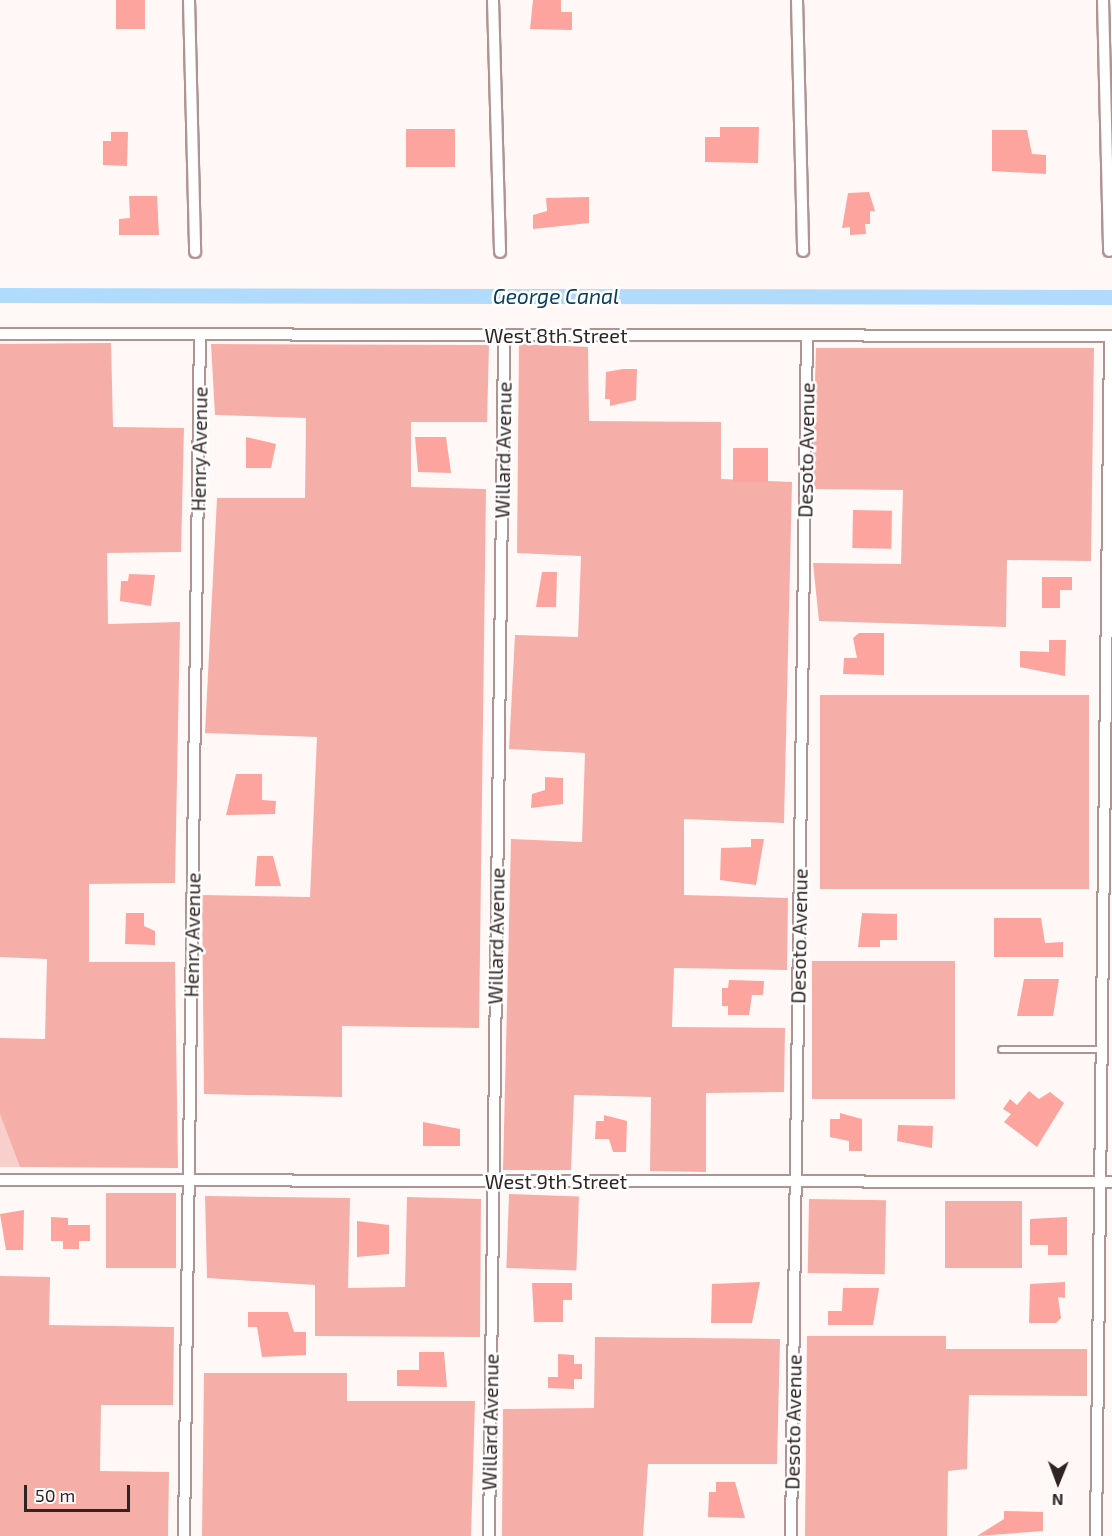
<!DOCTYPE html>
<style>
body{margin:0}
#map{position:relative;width:1112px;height:1536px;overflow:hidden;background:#fff8f7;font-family:"Exo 2",sans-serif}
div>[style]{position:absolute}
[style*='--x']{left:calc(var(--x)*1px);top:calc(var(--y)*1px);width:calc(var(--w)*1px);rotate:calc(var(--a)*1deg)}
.green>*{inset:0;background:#f9cfcb}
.forest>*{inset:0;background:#f6aea8;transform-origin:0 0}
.canal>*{height:15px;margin:-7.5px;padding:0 7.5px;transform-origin:7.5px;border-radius:7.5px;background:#b1dbfd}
.building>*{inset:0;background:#fda49e;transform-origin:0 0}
.roads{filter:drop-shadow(2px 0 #b19391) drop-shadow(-2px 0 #b19391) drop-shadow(0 2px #b19391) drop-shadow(0 -2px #b19391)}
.service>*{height:5px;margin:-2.5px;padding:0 2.5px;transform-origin:2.5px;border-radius:2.5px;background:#fff}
.minor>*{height:10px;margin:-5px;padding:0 5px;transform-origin:5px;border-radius:5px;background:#fff}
span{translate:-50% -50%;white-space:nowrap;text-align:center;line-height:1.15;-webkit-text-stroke:5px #fff;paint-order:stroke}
.street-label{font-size:20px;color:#302423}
.water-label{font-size:21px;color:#053f62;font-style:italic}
.north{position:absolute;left:1028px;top:1452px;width:60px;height:60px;-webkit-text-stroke:4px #fff;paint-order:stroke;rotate:181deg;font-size:16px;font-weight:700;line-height:24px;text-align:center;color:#302423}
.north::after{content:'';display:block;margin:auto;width:21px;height:27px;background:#302423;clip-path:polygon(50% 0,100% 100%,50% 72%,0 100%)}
.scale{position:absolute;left:24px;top:1485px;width:106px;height:27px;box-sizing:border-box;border:3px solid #302423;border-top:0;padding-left:8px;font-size:18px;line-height:21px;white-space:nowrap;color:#302423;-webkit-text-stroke:4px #fff;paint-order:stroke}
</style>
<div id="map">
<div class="green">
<i style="clip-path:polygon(0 1114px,7px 1123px,20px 1167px,0 1167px)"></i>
</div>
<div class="forest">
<i style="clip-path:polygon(111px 343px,113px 427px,184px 428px,181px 552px,107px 553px,108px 624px,180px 622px,175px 883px,89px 884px,89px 962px,175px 962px,178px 1168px,20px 1167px,0 1114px,0 1038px,45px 1039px,47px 959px,0 957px,0 344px)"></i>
<i style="clip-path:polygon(211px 344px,489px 345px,487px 422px,411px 422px,411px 487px,486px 489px,479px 1028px,342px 1026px,342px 1097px,204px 1094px,202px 895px,310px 897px,317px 737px,205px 733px,217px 498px,305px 498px,306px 418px,215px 415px)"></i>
<i style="clip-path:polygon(519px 344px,588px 347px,589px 421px,721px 422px,721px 479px,792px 482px,784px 823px,684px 819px,684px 895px,788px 898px,787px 970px,674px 968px,672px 1027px,785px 1028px,784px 1092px,706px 1093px,706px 1172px,650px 1171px,651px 1097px,574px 1095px,571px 1170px,503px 1170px,511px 839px,582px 842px,585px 753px,509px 749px,515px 635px,578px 637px,581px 556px,517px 553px)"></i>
<i style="clip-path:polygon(816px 348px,1094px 348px,1091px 561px,1007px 560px,1006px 627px,819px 621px,813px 563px,901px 564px,903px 490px,812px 489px)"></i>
<i style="left:820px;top:695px;width:269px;height:194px"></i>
<i style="left:812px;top:961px;width:143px;height:138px"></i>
<i style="left:106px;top:1193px;width:70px;height:75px"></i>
<i style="left:509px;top:1194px;width:70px;height:74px;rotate:2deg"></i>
<i style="clip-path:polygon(205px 1196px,350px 1198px,348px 1288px,405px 1287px,407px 1197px,481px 1199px,480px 1337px,315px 1336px,315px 1285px,207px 1278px)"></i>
<i style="left:809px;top:1199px;width:77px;height:74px;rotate:1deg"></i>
<i style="left:945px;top:1201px;width:77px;height:67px"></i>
<i style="clip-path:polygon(0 1276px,50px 1277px,49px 1325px,174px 1327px,173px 1405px,101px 1405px,100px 1471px,169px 1472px,168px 1536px,0 1536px)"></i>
<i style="clip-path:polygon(807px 1336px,946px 1336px,946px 1349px,1087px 1349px,1087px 1396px,969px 1395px,967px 1469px,948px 1471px,947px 1536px,805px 1536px)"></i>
<i style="clip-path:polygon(595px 1337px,780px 1339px,777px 1464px,648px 1464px,643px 1536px,502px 1536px,503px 1409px,594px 1408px)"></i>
<i style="clip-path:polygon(204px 1373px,347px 1373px,347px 1401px,475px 1401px,471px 1536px,202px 1536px)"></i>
</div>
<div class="canal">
<i style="--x:0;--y:295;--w:1112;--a:0.1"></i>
</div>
<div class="building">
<i style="left:116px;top:0;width:29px;height:29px"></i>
<i style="clip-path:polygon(533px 0,561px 0,561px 12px,572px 12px,572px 30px,530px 29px)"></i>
<i style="clip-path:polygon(720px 127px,759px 127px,758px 163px,705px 162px,705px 137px,720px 137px)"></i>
<i style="left:406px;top:129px;width:49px;height:38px"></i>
<i style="clip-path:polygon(992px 130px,1027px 130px,1032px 154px,1046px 155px,1046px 174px,992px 171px)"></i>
<i style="clip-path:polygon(111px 132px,128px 132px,127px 166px,103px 165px,103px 141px,111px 141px)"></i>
<i style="clip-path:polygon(869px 192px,875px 211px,870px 211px,870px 224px,865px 224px,866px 234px,850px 235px,850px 227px,842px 228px,848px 193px)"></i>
<i style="clip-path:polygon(129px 196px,157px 196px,159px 235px,119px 235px,119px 219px,130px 218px)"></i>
<i style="clip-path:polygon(589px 197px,589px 223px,533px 229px,533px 215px,547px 211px,546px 198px)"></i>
<i style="clip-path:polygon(623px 369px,637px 369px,636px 400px,610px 406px,610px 399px,605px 399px,606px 372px)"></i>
<i style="clip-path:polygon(246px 437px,276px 444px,271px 468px,246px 468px)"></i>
<i style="clip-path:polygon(415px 437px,446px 437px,451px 473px,418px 472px)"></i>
<i style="left:733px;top:448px;width:35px;height:34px"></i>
<i style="left:853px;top:510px;width:39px;height:38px;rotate:1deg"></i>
<i style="clip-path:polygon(542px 572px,557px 572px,556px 607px,536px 607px)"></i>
<i style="clip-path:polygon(129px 574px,155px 575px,151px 606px,120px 601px,121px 581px,128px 581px)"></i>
<i style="clip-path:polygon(1042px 577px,1072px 577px,1072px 590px,1060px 590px,1060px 608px,1042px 608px)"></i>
<i style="clip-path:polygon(859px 633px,884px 633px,884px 675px,843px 674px,844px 658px,857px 658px,853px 638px)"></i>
<i style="clip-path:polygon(1049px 640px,1066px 640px,1065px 676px,1020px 667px,1020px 651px,1049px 652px)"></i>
<i style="clip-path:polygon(236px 774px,262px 774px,262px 800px,276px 801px,275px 814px,226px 815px)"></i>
<i style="clip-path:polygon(545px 777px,563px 778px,563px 804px,531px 808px,532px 794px,545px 790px)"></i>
<i style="clip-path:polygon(751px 839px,764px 839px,756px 885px,720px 880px,721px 848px,751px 847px)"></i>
<i style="clip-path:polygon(257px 856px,273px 856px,281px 886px,255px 886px)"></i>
<i style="clip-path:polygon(126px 913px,144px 913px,144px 926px,155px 931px,155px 945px,125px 944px)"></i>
<i style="clip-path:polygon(862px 913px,897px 914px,897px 940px,880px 940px,880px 947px,858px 947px)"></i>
<i style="clip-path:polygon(994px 918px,1041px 918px,1045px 943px,1063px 942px,1063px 957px,994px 957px)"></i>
<i style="clip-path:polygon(1024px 979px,1059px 979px,1053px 1016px,1017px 1016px)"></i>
<i style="clip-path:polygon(729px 980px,764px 981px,763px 995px,752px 995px,749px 1015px,728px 1015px,728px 1006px,722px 1006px,722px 988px,728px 988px)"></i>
<i style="clip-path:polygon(1029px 1091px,1039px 1099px,1050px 1092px,1064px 1103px,1037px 1147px,1004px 1122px,1011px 1114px,1003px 1109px,1010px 1099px,1017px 1105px)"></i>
<i style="clip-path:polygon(840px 1113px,862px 1119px,862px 1151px,849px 1151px,849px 1141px,830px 1137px,830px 1119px,840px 1119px)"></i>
<i style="clip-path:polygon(604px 1115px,627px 1121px,626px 1152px,613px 1152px,609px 1139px,595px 1139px,596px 1121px,604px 1121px)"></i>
<i style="clip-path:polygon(423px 1122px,460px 1129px,460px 1146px,423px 1146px)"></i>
<i style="clip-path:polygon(898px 1125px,933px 1126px,932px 1148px,897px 1141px)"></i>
<i style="clip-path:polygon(24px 1210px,23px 1250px,6px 1250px,0 1214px)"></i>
<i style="clip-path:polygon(51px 1217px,68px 1218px,68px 1225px,90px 1225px,90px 1241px,79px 1241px,79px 1249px,63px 1249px,63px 1241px,51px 1241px)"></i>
<i style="clip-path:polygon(1067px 1217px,1067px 1255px,1048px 1255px,1048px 1245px,1030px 1245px,1030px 1219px)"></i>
<i style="clip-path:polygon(357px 1221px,389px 1225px,389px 1254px,357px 1257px)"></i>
<i style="clip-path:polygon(760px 1282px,752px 1323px,711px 1323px,712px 1284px)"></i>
<i style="clip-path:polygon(1065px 1282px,1065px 1298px,1058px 1297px,1061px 1318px,1056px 1323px,1029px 1323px,1030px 1284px)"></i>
<i style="clip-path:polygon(532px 1283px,572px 1283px,572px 1300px,563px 1300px,563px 1322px,534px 1322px)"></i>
<i style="clip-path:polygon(843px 1288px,879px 1288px,873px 1325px,828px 1325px,828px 1311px,842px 1311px)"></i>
<i style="clip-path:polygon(248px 1312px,288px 1312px,294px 1332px,306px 1332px,306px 1355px,262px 1357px,257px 1327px,248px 1327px)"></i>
<i style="clip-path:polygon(419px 1352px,444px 1352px,447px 1387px,397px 1386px,397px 1370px,419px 1370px)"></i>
<i style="clip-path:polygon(558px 1354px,574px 1355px,574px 1364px,582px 1364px,582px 1379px,574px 1379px,574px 1389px,548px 1388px,548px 1377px,558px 1377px)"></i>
<i style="clip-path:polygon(716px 1482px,735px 1482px,745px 1518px,708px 1517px,709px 1492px,716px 1492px)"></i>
<i style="clip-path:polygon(1004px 1511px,1043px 1512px,1043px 1531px,977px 1536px,1004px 1519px)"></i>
</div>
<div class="roads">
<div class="service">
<i style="--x:1001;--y:1049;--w:101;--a:0"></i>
</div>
<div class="minor">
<i style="--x:189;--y:0;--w:252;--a:88.6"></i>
<i style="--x:493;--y:0;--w:252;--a:88.4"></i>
<i style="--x:797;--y:0;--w:251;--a:88.6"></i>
<i style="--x:1103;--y:0;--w:251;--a:88.6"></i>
<i style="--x:0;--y:334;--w:1112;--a:0.1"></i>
<i style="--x:0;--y:1180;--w:1112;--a:0.1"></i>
<i style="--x:184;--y:1536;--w:1201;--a:-89.24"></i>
<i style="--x:489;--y:1536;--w:1201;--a:-89.28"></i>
<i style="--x:791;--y:1536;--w:1201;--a:-89.24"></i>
<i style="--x:1096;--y:1536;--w:1200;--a:-89.33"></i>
</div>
</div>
<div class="street-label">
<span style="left:556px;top:335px">West 8th Street</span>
<span style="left:199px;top:449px;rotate:-89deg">Henry Avenue</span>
<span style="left:503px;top:450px;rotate:-89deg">Willard Avenue</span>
<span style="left:806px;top:450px;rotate:-89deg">Desoto Avenue</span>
<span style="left:192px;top:935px;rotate:-89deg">Henry Avenue</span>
<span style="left:496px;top:936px;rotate:-89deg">Willard Avenue</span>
<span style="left:799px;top:936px;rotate:-89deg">Desoto Avenue</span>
<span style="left:556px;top:1181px">West 9th Street</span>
<span style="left:490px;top:1422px;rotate:-89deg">Willard Avenue</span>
<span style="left:793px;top:1422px;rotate:-89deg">Desoto Avenue</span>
</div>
<div class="water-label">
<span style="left:556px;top:296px">George Canal</span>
</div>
<div class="north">N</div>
<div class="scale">50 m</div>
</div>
